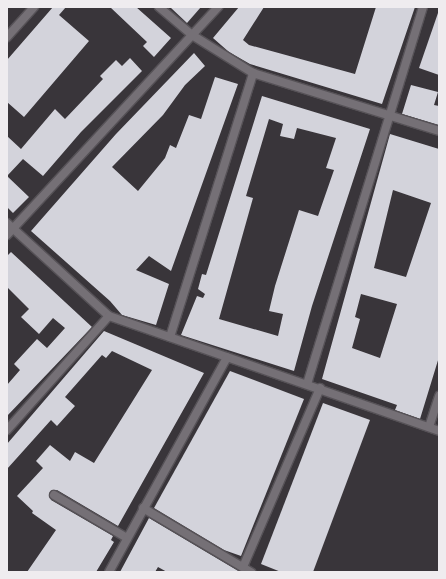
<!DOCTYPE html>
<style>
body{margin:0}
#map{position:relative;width:446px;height:579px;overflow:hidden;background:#39353a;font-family:"Roboto Serif",serif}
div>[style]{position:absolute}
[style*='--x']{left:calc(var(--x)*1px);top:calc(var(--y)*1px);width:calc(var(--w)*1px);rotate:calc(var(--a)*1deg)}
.building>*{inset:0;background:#d3d3db}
.roads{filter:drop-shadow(1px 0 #565257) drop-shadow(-1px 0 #565257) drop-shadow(0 1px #565257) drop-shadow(0 -1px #565257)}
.minor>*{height:8px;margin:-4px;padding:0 4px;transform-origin:4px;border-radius:4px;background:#757076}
span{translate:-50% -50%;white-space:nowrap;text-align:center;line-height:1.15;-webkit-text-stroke:4px #1f1d1f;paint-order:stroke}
.frame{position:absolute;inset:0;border:8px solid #efecef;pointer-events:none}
</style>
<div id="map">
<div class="building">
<i style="clip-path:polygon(53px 7px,66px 7px,59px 15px,89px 41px,24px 117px,7px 102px,7px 60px)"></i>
<i style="clip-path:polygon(110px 7px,136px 7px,171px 38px,154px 57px,143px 46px,147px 42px)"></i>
<i style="clip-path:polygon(170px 7px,201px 7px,187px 23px)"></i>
<i style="clip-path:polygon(239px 7px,264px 7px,243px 40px,249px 45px,355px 74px,376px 7px,415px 7px,382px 104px,250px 64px,229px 52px,213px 38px)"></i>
<i style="clip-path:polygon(438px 13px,439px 13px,439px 75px,419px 68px)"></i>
<i style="clip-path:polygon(194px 53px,205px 66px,185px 85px,163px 115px,112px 167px,138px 191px,165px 158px,170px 145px,176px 148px,189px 115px,201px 119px,215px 77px,238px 84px,171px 271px,149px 256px,136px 270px,169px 284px,156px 325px,122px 315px,110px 301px,31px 231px,116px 134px)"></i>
<i style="clip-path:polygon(130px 58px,142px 71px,81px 132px,43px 176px,23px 159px,7px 176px,29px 197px,13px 213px,7px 207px,7px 136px,21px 149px,55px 109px,65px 119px,103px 79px,100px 76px,116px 60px,122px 66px)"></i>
<i style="clip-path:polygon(411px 85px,438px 92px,434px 105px,439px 106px,439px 125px,402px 114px)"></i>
<i style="clip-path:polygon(evenodd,262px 96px,370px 129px,312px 306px,294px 371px,181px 335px,197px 296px,203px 298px,205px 294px,198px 289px,202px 274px,206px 275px,262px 96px,269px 119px,283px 124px,280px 136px,294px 139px,297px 128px,336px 138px,326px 168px,334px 170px,318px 216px,299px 210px,275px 286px,269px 311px,283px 314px,278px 336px,219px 319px,253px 198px,246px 196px,269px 119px)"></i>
<i style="clip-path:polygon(evenodd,390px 134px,439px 149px,439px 357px,420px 419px,395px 410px,397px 405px,322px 379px,390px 134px,393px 190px,431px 203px,406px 277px,374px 268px,393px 190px,390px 134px,361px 294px,397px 304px,380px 358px,352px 348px,360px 319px,355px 317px,361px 294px)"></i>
<i style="clip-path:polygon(11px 252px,92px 327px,7px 416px,7px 385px,20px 370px,14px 364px,37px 339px,47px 348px,65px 328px,53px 318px,39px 334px,21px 317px,29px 309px,7px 287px,7px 256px)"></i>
<i style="clip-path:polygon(104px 331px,204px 373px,118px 526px,57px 490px,49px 493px,51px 500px,113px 536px,111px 540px,114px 542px,96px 572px,27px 572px,56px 530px,32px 513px,33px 511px,17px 496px,43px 468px,36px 461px,50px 445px,70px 461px,75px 452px,94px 463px,152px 370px,112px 351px,106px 358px,102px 355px,65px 397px,75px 406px,57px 426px,51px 420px,7px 469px,7px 444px)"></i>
<i style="clip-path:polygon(230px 371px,304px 399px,241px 556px,224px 550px,154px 508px)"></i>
<i style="clip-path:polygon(323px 403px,370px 420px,313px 572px,281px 572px,261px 564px)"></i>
<i style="clip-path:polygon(149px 518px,240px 572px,167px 572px,158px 567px,155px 572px,120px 572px)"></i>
</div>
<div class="roads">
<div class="minor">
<i style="--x:159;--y:7;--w:43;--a:40.3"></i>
<i style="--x:192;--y:35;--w:72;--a:31.9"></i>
<i style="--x:253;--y:73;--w:195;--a:17.3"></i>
<i style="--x:7;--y:37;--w:40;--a:-48"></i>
<i style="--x:7;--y:223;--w:138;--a:42.4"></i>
<i style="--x:109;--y:316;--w:349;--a:19.2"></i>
<i style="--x:7;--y:235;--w:311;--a:-47.2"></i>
<i style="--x:170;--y:337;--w:277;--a:-72.5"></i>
<i style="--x:307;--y:384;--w:394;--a:-72.9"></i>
<i style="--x:429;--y:427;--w:33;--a:-72"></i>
<i style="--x:7;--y:430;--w:153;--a:-48.2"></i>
<i style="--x:54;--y:495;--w:85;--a:30.5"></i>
<i style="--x:143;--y:508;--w:126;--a:30.7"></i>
<i style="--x:243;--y:567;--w:195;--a:-66.7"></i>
<i style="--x:109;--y:572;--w:245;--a:-61.2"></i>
</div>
</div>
<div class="frame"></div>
</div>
